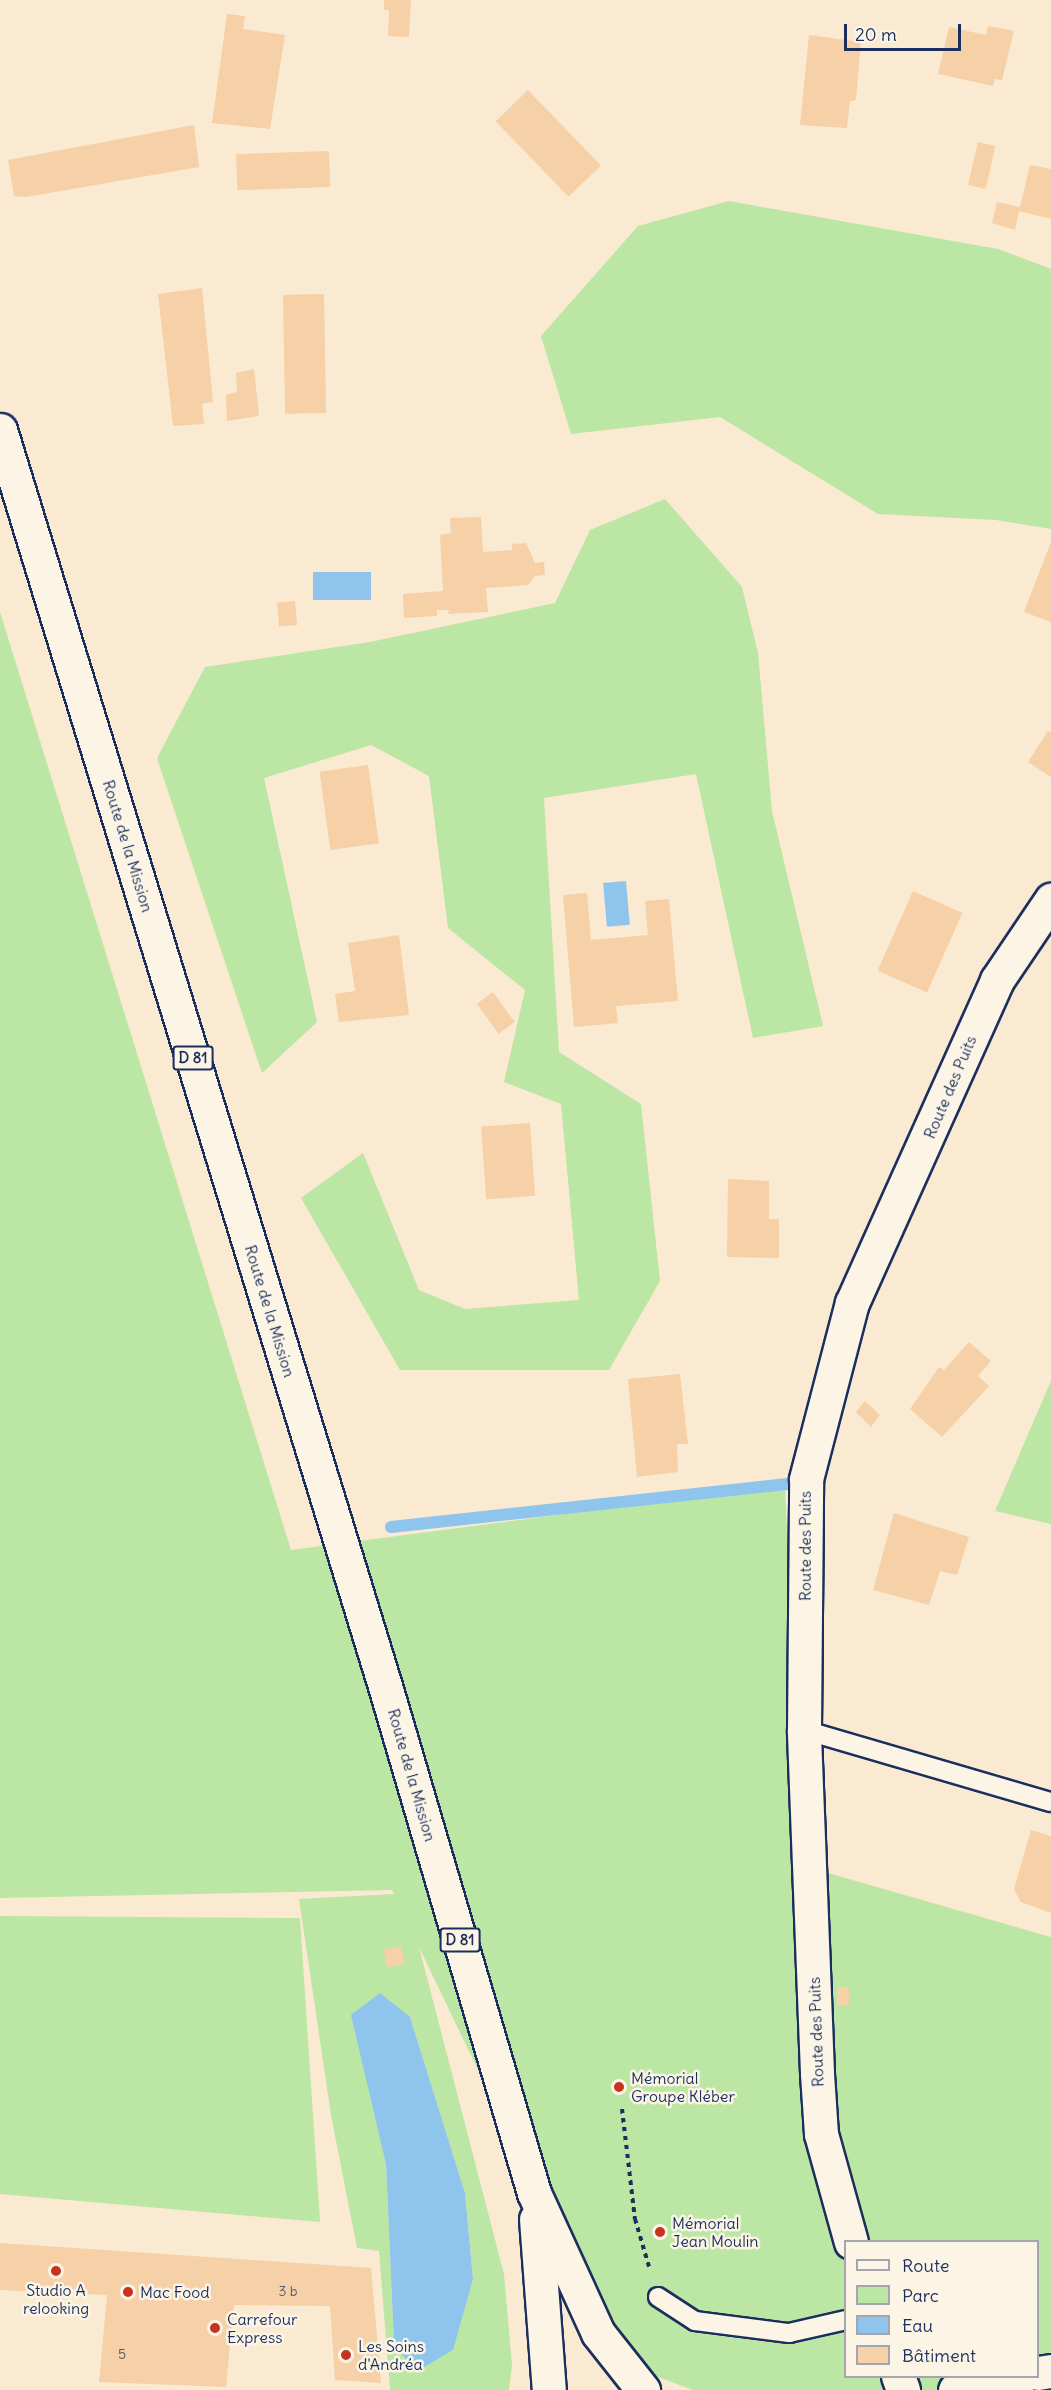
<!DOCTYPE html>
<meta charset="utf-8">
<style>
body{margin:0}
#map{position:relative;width:1051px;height:2390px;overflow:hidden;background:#faead2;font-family:Delius,sans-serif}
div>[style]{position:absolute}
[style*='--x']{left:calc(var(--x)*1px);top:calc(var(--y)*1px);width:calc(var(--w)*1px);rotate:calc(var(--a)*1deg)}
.green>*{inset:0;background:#bbe6a3}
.water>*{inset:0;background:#8fc5ed;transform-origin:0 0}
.stream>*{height:12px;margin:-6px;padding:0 6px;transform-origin:6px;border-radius:6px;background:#8fc5ed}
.building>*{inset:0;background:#f6d0a6;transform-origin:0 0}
.path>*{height:4px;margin-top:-2px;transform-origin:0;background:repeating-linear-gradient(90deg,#1b2f5e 0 4.5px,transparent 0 9px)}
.roads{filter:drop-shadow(2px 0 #1b2f5e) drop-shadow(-2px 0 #1b2f5e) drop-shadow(0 2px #1b2f5e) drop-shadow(0 -2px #1b2f5e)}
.service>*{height:18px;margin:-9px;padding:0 9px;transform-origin:9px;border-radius:9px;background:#fcf5e5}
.minor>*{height:33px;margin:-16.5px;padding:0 16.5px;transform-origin:16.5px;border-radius:16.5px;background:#fcf5e5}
.primary>*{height:33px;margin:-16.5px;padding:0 16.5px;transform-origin:16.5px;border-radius:16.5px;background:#fcf5e5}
.dots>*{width:16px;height:16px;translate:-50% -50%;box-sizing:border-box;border:3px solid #fcf5e5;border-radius:50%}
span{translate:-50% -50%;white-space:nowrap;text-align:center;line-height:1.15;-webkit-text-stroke:5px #fcf5e5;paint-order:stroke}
.number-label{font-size:14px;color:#525770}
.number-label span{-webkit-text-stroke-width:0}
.shield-label span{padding:2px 4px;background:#fcf5e5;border:2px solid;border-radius:4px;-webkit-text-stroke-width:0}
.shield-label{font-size:15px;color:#1b2f5e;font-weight:700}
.street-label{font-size:16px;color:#1b2f5e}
.poi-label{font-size:16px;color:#1b2f5e}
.left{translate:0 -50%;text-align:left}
.legend{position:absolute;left:844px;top:2240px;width:195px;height:138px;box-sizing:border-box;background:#fcf5e5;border:2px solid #a2a6af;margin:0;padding:8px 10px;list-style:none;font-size:18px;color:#1b2f5e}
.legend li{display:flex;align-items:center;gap:12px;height:30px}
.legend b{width:30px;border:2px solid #a2a6af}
.scale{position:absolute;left:844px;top:24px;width:117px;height:27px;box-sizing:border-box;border:3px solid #1b2f5e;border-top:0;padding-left:8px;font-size:18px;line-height:21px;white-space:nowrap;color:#1b2f5e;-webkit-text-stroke:4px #fcf5e5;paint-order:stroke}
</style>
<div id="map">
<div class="green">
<i style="clip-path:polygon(729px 201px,998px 249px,1051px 269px,1051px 529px,996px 520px,878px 514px,720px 417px,571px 434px,541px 336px,638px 226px)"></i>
<i style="clip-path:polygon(665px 499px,742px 587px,758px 653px,772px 811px,823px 1026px,753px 1038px,696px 774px,544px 798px,559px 1052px,641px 1104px,660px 1281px,609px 1370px,400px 1370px,301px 1198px,363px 1153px,419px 1290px,465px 1309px,579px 1300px,561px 1104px,504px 1082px,525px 990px,448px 928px,429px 776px,371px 745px,264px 778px,317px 1022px,262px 1073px,157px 758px,205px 667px,370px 642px,555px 603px,590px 530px)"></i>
<i style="clip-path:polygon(evenodd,0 612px,291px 1550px,785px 1485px,800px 1865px,1051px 1937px,1051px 2390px,693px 2390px,618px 2362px,419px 1947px,504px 2274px,512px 2365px,509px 2390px,390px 2390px,379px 2251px,357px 2248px,331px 2115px,299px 1899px,394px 1894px,392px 1890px,0 1898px,0 612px,410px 2017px,465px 2193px,473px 2279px,394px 2344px,386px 2164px,410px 2017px,0 612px,846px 2242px,1038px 2242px,1038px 2376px,846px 2376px,846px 2242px)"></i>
<i style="clip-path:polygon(1051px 1381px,1051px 1524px,995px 1511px)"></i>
<i style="clip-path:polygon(0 1916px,300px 1918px,320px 2222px,0 2194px)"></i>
</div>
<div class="water">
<i style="left:371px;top:572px;width:28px;height:58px;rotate:90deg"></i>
<i style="left:626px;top:881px;width:44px;height:23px;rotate:85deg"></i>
<i style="clip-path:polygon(380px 1993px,410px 2017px,465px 2193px,473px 2279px,453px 2350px,416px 2372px,394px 2344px,386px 2164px,351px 2015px)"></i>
</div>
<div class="stream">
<i style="--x:391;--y:1527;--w:401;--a:-6.2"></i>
</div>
<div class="building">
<i style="clip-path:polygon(384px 0,411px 0,409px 37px,388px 36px,389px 10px,384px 10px)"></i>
<i style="clip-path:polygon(227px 14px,245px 16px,243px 29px,285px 35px,270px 129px,212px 123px)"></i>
<i style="clip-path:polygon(988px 26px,1014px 31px,1002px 80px,995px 79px,993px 86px,938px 74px,949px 27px,986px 35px)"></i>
<i style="clip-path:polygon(809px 35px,861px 42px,856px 100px,850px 101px,847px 128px,800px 125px)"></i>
<i style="left:528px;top:90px;width:105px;height:45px;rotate:46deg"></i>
<i style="clip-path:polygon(194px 125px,199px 167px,26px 197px,14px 196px,8px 160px)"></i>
<i style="left:978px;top:142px;width:18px;height:44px;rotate:13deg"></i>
<i style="left:329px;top:151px;width:36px;height:93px;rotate:88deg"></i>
<i style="clip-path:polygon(1030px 165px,1051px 169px,1051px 219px,1019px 211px,1015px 230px,992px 223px,997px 202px,1020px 207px)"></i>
<i style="clip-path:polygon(202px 288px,213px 402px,202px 404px,204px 424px,173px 426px,158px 294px)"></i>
<i style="left:324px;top:294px;width:119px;height:41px;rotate:89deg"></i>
<i style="clip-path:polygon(254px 369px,259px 416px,227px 421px,226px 395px,237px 392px,236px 373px)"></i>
<i style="clip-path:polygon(481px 517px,483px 552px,512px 550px,512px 544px,526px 543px,535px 563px,544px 562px,545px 575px,535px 576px,528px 585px,486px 588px,488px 612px,448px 614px,449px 610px,437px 610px,437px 616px,404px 618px,403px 594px,443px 591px,440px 535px,451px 533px,450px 518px)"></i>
<i style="clip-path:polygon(1051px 542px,1051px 622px,1024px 612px)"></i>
<i style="left:295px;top:601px;width:24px;height:18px;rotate:85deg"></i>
<i style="clip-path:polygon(1048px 731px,1051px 732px,1051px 777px,1028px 762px)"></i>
<i style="left:368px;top:765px;width:79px;height:49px;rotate:82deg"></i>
<i style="left:913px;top:891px;width:54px;height:87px;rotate:24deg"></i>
<i style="clip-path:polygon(587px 893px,591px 940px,648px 935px,645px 901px,669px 899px,678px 1001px,616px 1006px,618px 1023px,574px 1027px,563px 895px)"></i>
<i style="clip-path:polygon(399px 935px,409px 1015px,339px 1022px,335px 994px,355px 991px,348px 943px)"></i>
<i style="left:493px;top:992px;width:37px;height:20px;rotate:54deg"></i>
<i style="left:530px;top:1123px;width:73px;height:49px;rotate:86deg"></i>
<i style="clip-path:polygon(728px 1179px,769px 1181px,769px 1219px,779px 1219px,779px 1258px,727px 1257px)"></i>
<i style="clip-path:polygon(969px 1342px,991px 1361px,978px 1376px,989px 1386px,942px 1437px,910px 1409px,939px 1367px,944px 1370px)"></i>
<i style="clip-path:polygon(680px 1374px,688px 1444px,677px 1444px,678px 1472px,637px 1477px,628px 1379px)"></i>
<i style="clip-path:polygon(865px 1401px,880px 1415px,871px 1427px,856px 1412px)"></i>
<i style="clip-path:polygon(894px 1513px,969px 1537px,957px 1575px,940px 1571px,929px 1605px,873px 1590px)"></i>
<i style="clip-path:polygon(1031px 1830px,1051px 1836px,1051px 1913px,1021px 1902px,1014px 1889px)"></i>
<i style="left:401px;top:1946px;width:18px;height:18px;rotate:77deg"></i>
<i style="left:837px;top:1987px;width:12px;height:18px"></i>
<i style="clip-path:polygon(0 2243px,371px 2268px,381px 2383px,335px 2380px,330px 2306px,234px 2305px,226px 2387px,99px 2382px,107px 2295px,0 2290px)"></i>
</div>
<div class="path">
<i style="--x:622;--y:2109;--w:111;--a:83.3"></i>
<i style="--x:635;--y:2219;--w:53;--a:73.6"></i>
</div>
<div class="roads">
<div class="service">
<i style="--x:804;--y:1730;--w:257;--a:16.3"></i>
<i style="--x:658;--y:2297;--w:44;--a:33"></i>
<i style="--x:695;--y:2321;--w:95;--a:7.3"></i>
<i style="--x:789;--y:2333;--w:58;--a:-12.8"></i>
</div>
<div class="minor">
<i style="--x:851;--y:2242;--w:112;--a:-105.5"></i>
<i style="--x:821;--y:2134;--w:61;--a:-93.8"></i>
<i style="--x:817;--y:2073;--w:343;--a:-92.2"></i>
<i style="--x:804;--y:1730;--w:251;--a:-89.5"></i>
<i style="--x:806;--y:1479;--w:182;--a:-75.4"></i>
<i style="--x:852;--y:1303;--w:354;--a:-65.8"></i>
<i style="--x:997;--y:980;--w:97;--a:-56"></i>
<i style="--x:1038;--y:2373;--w:13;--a:-9"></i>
<i style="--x:898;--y:2376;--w:15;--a:70"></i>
<i style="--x:955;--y:2390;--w:69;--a:-11.6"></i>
</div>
<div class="primary">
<i style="--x:0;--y:430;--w:1314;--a:72.96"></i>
<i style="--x:385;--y:1686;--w:528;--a:73.62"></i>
<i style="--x:534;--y:2193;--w:154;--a:65.4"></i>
<i style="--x:598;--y:2333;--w:73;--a:51.7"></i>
<i style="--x:536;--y:2219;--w:171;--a:85.7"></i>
</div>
</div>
<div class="dots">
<i style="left:619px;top:2087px;background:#c8321e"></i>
<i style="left:660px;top:2232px;background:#c8321e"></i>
<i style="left:56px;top:2271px;background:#c8321e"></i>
<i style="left:128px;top:2292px;background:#c8321e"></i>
<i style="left:215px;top:2328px;background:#c8321e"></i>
<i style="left:346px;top:2355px;background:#c8321e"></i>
</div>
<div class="number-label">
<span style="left:288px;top:2291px">3 b</span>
<span style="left:122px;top:2354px">5</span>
</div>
<div class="shield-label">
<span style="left:193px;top:1058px">D 81</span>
<span style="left:460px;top:1940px">D 81</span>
</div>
<div class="street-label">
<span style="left:128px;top:846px;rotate:73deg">Route de la Mission</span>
<span style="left:950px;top:1087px;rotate:-67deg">Route des Puits</span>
<span style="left:270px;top:1311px;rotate:73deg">Route de la Mission</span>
<span style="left:805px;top:1546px;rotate:-90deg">Route des Puits</span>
<span style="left:412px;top:1775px;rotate:74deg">Route de la Mission</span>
<span style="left:816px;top:2032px;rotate:-92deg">Route des Puits</span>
</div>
<div class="poi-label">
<span class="left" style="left:631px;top:2087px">Mémorial<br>Groupe Kléber</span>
<span class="left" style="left:672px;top:2232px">Mémorial<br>Jean Moulin</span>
<span style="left:56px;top:2299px">Studio A<br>relooking</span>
<span class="left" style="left:140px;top:2292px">Mac Food</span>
<span class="left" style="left:227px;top:2328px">Carrefour<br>Express</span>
<span class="left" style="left:358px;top:2355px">Les Soins<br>d'Andréa</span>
</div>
<ul class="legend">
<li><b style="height:8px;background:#fcf5e5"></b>Route</li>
<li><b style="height:16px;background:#bbe6a3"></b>Parc</li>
<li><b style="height:16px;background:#8fc5ed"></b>Eau</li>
<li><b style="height:16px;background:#f6d0a6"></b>Bâtiment</li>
</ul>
<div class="scale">20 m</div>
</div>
